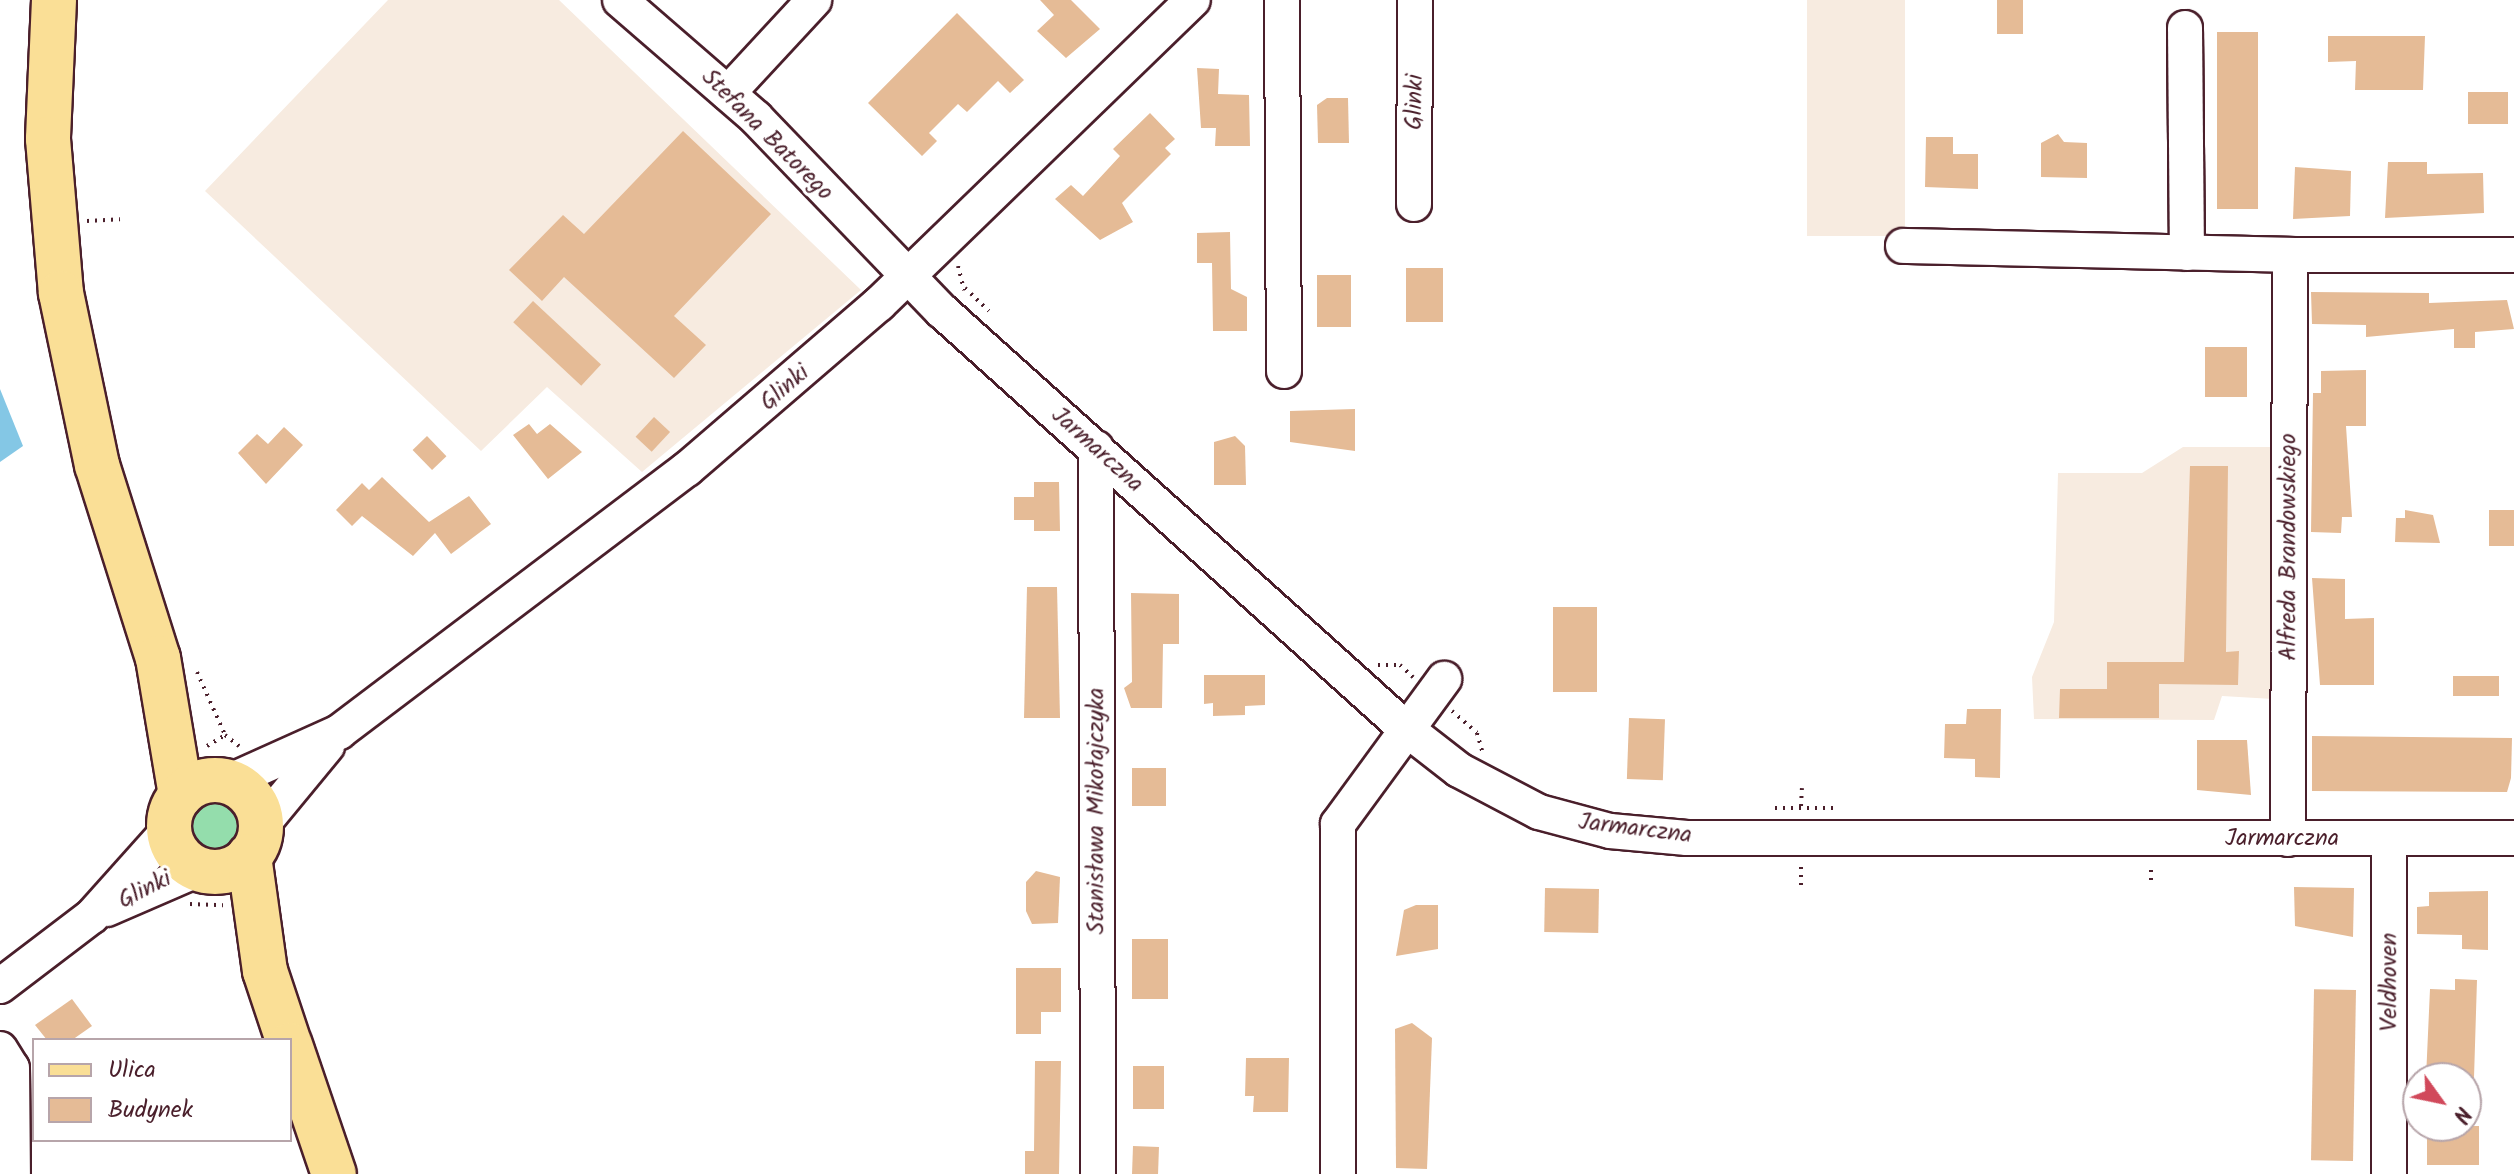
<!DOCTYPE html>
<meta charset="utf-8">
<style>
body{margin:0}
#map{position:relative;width:2514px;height:1174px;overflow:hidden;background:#fff;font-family:Kalam,sans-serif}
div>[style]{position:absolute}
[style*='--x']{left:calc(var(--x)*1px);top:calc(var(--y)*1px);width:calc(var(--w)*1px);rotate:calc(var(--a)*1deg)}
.built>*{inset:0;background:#f7ebe0;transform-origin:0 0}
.green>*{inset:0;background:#94ddac}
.round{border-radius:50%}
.water>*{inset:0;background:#84c7e5}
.building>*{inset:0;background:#e5bb96;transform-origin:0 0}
.path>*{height:4px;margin-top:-2px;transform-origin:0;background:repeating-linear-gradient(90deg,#4a1f2b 0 2px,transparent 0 8px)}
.roads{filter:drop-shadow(2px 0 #4a1f2b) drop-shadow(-2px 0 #4a1f2b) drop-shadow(0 2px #4a1f2b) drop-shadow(0 -2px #4a1f2b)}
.minor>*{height:34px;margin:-17px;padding:0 17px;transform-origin:17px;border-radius:17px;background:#fff}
.major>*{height:44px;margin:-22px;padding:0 22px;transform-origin:22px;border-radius:22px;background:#fadf96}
.major>.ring{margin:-22px;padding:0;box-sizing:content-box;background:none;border:44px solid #fadf96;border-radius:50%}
span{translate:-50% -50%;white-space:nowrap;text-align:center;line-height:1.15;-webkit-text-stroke:6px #fff;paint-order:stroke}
.street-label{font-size:24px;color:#4a1f2b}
.legend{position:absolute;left:32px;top:1038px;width:260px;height:104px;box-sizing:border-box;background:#fff;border:2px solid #b7a5aa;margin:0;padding:10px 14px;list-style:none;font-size:24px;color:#4a1f2b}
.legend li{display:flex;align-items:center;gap:16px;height:40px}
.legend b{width:40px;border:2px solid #b7a5aa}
.north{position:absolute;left:2402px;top:1062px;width:80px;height:80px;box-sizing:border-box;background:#fff;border:2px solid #b7a5aa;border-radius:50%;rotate:123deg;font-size:22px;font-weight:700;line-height:32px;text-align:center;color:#4a1f2b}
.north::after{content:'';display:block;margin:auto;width:28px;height:36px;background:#d1495b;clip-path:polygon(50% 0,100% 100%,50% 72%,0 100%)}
</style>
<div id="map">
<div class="built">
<i style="clip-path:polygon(388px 0,559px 0,861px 290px,642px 472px,547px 387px,481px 451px,205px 191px)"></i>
<i style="left:1807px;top:0;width:98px;height:236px"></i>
<i style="clip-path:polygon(2183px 447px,2270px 447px,2273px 699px,2222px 696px,2214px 720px,2034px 719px,2032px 677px,2054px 622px,2058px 473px,2142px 473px)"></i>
</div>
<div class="green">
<i class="round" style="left:189px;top:800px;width:52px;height:52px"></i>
</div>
<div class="water">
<i style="clip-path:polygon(0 389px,23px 446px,0 462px)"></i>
</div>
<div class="building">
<i style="clip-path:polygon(1040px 0,1071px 0,1100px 29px,1066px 58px,1037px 31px,1054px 15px)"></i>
<i style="left:1997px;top:0;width:26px;height:34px"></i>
<i style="clip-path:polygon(957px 13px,1024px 80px,1010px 93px,998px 81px,967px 112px,958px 104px,929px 133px,937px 141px,922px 156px,868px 103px)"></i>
<i style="left:2217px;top:32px;width:41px;height:177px"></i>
<i style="clip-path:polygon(2328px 36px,2425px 36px,2423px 90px,2355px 90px,2356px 61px,2328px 62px)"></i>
<i style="clip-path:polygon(1197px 68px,1219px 69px,1218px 94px,1249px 95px,1250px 146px,1215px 146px,1216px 128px,1201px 128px)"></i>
<i style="left:2468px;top:92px;width:40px;height:32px"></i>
<i style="clip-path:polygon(1327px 98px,1348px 98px,1349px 143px,1318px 143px,1317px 105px)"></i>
<i style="clip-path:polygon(1150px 113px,1175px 139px,1165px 148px,1171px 154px,1122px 203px,1133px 222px,1100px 240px,1055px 199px,1071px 185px,1083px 196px,1120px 156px,1113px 149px)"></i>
<i style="clip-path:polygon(683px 131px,771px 214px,674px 316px,706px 345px,674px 378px,564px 277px,542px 301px,509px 270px,563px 215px,584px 234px)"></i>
<i style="clip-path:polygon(2058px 134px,2064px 142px,2087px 143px,2087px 178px,2041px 177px,2041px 143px)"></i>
<i style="clip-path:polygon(1926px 137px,1953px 137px,1953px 154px,1978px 154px,1978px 189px,1925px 187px)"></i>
<i style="clip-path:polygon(2388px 162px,2427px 162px,2427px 174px,2483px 173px,2484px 213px,2385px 218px)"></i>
<i style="clip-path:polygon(2295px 167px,2351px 171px,2350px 216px,2293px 219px)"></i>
<i style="clip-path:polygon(1230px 232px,1231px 289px,1247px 297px,1247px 331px,1213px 331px,1212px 263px,1197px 263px,1197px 233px)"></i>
<i style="left:1406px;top:268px;width:37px;height:54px"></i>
<i style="left:1317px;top:275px;width:34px;height:52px"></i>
<i style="clip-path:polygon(2311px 292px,2429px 293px,2429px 303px,2507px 300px,2514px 329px,2475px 332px,2475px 348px,2454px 348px,2454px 329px,2366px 337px,2366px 325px,2312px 324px)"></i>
<i style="left:533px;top:301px;width:93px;height:29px;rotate:43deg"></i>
<i style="left:2205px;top:347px;width:42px;height:50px"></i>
<i style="clip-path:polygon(2366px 370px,2366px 426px,2346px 426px,2352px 517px,2342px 517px,2341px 533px,2311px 532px,2313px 393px,2321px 393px,2321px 371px)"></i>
<i style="clip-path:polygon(1355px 409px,1355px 451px,1290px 442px,1290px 411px)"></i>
<i style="left:654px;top:417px;width:22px;height:27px;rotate:43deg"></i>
<i style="clip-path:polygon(529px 424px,537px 434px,550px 424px,582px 452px,548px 479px,513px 435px)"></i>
<i style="clip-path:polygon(284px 427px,303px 445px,266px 484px,238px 453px,257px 434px,268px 444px)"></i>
<i style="left:427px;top:436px;width:28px;height:20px;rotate:46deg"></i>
<i style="clip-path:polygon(1235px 436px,1245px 446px,1246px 485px,1214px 485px,1214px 442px)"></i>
<i style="clip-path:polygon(2190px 466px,2228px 466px,2226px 652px,2239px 651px,2238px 685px,2159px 684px,2159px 718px,2059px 718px,2060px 689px,2107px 689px,2107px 662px,2184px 662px)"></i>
<i style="clip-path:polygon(382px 477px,429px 522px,469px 496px,491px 524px,451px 554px,435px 533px,413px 556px,362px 516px,352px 526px,336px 510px,362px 483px,369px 490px)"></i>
<i style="clip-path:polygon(1034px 482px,1059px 482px,1060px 531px,1034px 531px,1034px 520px,1014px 520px,1014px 497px,1034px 497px)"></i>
<i style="clip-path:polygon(2405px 510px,2433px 515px,2440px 543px,2395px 542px,2396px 518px,2405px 518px)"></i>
<i style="left:2489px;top:510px;width:25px;height:36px"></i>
<i style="clip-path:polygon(2312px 578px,2345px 579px,2345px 619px,2374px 618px,2374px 685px,2320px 685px)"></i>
<i style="clip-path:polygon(1027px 587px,1057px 587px,1060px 718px,1024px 718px)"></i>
<i style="clip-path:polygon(1131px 593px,1179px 594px,1179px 644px,1163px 644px,1162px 708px,1131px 708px,1124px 688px,1132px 682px)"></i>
<i style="left:1553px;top:607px;width:44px;height:85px"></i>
<i style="clip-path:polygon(1204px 675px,1265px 675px,1265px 705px,1245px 706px,1245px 715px,1213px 716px,1213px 703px,1204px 704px)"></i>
<i style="left:2453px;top:676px;width:46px;height:20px"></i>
<i style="clip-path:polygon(1967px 709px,2001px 709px,2000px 778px,1975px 777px,1975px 759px,1944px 758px,1945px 724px,1966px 724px)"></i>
<i style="left:1629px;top:718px;width:36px;height:61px;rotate:2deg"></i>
<i style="clip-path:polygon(2312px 736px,2512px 738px,2511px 778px,2507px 792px,2312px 791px)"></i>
<i style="clip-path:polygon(2197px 740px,2247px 740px,2251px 795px,2197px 790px)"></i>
<i style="left:1132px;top:768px;width:34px;height:38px"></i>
<i style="clip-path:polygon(1036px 871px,1060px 877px,1058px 923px,1032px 924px,1026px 911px,1026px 882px)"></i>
<i style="clip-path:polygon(2294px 887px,2354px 888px,2353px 937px,2295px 926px)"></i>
<i style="left:1545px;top:888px;width:54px;height:44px;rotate:1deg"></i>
<i style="clip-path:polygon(2488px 891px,2488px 950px,2462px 949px,2462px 935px,2417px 934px,2417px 907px,2429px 906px,2429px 892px)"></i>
<i style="clip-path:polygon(1416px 905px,1438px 905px,1438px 949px,1396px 956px,1404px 910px)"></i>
<i style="left:1132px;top:939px;width:36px;height:60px"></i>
<i style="clip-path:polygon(1016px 968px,1061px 968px,1061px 1012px,1041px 1012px,1041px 1034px,1016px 1034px)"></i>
<i style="clip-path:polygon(2455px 979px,2477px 980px,2474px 1078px,2426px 1078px,2430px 989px,2455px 990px)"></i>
<i style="left:2356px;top:990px;width:171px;height:42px;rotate:91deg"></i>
<i style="clip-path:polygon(72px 999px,92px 1026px,72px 1040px,47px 1040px,35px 1025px)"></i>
<i style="clip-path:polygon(1412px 1023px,1432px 1038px,1427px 1169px,1396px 1168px,1395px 1029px)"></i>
<i style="clip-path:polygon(1246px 1058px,1289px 1058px,1288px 1112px,1253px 1112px,1254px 1096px,1245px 1096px)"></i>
<i style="clip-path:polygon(1035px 1061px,1061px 1061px,1059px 1174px,1025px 1174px,1025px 1151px,1034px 1151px)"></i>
<i style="left:1133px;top:1066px;width:31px;height:43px"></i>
<i style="left:2427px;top:1126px;width:52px;height:39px"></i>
<i style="left:1133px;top:1146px;width:26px;height:28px;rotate:2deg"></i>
</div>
<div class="path">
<i style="--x:87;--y:221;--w:33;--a:-3"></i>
<i style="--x:958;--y:266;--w:25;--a:76"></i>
<i style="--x:965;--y:288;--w:33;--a:44"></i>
<i style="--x:1378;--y:665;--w:22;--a:0"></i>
<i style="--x:1400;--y:665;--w:18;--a:43"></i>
<i style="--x:197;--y:672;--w:69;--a:66"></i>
<i style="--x:225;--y:735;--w:18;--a:38"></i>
<i style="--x:1452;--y:711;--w:33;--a:41"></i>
<i style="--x:1477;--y:733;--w:19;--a:74"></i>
<i style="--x:207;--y:746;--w:21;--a:-31"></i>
<i style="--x:1801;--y:806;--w:18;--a:-87"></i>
<i style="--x:1775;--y:808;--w:62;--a:0"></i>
<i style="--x:1801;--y:867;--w:19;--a:90"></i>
<i style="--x:2151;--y:880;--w:15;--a:-90"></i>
<i style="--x:190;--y:904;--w:33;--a:2"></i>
</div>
<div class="roads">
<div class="minor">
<i style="--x:620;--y:0;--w:180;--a:40.9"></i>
<i style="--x:756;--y:118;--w:268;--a:46.1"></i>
<i style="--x:942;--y:311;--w:623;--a:42.01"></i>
<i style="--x:1405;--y:728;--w:68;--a:37.9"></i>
<i style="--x:1459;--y:770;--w:90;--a:27.7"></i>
<i style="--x:1539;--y:812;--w:73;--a:15"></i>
<i style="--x:1610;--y:831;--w:77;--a:5.2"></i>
<i style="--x:1687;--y:838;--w:827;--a:0"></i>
<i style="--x:1282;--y:0;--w:371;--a:89.7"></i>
<i style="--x:2185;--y:28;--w:225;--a:89.5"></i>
<i style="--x:728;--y:93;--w:127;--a:-47.2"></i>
<i style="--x:1414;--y:204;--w:204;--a:-89.7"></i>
<i style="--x:1903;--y:246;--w:387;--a:1.3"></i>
<i style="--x:1096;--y:448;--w:726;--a:89.84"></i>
<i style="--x:228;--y:782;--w:122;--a:-24.2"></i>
<i style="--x:339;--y:732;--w:436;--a:-37.1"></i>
<i style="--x:687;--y:469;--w:253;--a:-40.7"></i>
<i style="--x:879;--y:304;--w:437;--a:-44.1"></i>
<i style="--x:261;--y:826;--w:104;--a:-50.5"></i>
<i style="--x:2389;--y:838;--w:336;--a:90"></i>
<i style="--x:2288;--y:839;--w:584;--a:-89.8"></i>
<i style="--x:2290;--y:255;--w:224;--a:0"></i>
<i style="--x:107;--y:909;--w:100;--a:-23.5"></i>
<i style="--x:0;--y:986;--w:116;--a:-37.3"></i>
<i style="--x:92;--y:916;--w:115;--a:-48.2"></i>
<i style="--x:0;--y:1049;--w:22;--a:58"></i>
<i style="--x:12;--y:1068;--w:106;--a:89.5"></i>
<i style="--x:1338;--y:1174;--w:350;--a:-90"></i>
<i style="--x:1338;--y:824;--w:180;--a:-53.8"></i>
</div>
<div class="major">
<i style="--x:54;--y:0;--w:139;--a:92.5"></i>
<i style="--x:48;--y:139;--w:155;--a:85.2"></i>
<i style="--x:61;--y:293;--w:176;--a:78.2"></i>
<i style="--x:97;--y:465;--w:202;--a:72.5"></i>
<i style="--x:158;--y:658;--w:139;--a:80.5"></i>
<i class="ring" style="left:169px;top:780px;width:48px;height:48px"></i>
<i style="--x:249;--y:856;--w:116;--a:82.1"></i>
<i style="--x:265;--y:971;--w:73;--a:71.6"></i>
<i style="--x:290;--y:1045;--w:136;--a:71.2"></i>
</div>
</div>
<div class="street-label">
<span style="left:1415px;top:102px;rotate:-89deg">Glinki</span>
<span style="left:767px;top:135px;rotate:45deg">Stefana Batorego</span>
<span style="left:785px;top:388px;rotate:-41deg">Glinki</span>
<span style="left:1097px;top:450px;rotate:42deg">Jarmarczna</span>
<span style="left:2289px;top:547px;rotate:-90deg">Alfreda Brandowskiego</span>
<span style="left:1097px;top:811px;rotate:-90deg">Stanisława Mikołajczyka</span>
<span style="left:1635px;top:829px;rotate:7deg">Jarmarczna</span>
<span style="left:2282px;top:839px">Jarmarczna</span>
<span style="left:145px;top:890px;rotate:-27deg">Glinki</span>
<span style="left:2390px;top:982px;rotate:-90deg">Veldhoven</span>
</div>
<ul class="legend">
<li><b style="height:10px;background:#fadf96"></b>Ulica</li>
<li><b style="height:22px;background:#e5bb96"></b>Budynek</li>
</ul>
<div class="north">N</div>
</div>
